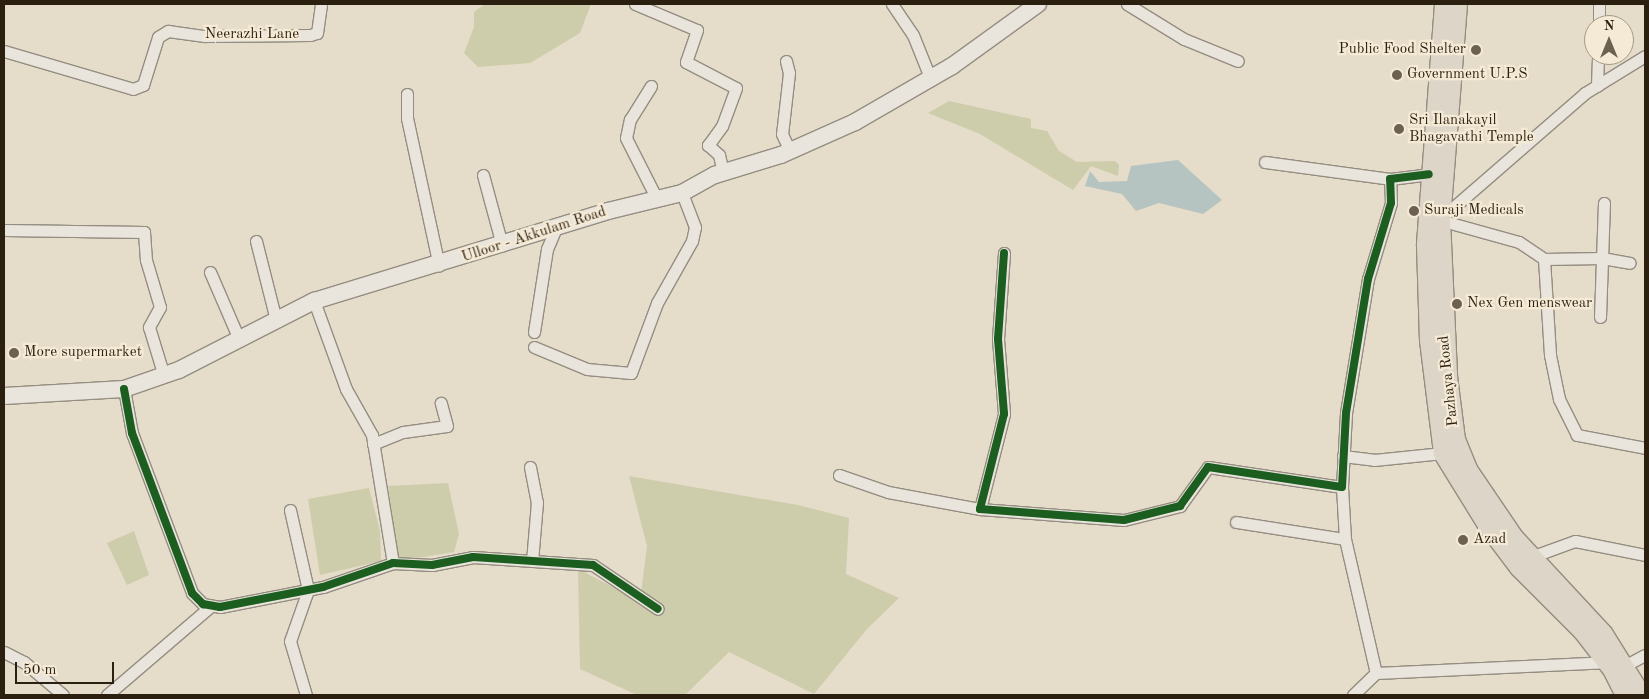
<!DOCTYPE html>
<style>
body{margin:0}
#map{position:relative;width:1649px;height:699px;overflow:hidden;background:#e5dcca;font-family:"Old Standard TT",serif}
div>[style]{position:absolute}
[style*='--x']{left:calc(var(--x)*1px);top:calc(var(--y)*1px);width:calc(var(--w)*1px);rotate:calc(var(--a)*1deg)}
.green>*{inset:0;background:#cecdab}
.water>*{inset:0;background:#b5c4c1}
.roads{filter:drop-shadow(1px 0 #948d81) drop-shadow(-1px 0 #948d81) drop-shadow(0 1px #948d81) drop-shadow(0 -1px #948d81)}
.minor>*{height:11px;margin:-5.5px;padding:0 5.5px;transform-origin:5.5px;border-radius:5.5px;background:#eae5dc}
.secondary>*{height:16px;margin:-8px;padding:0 8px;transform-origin:8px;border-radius:8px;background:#eae5dc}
.primary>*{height:19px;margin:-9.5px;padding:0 9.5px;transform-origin:9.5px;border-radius:9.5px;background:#ddd5c7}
.cycleway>*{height:8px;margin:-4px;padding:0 4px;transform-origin:4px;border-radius:4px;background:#1b5e20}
.dots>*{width:14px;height:14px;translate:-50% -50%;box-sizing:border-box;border:2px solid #f5ead5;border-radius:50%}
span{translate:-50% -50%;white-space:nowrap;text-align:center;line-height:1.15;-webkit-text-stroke:4.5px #f5ead5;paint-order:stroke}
.street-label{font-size:15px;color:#2b1f10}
.poi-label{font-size:15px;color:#2b1f10}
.right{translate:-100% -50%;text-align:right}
.left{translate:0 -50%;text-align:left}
.frame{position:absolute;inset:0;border:5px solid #2b1f10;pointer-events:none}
.north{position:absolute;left:1584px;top:15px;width:50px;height:50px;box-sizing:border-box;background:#f5ead5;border:1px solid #a49986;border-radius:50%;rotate:0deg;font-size:14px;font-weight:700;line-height:20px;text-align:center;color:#2b1f10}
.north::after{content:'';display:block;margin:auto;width:18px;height:22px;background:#6c6151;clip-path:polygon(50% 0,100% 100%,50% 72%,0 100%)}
.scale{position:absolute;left:15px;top:662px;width:99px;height:22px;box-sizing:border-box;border:2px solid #2b1f10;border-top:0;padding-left:6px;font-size:15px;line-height:18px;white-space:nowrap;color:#2b1f10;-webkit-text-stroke:4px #f5ead5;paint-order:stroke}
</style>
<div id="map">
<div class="green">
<i style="clip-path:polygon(485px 4px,591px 4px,580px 33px,530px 63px,478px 67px,464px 53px,474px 27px,474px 12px)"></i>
<i style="clip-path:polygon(949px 101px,1031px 119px,1031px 128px,1047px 131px,1059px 151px,1077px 162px,1115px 161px,1119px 165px,1118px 176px,1091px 166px,1073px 190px,980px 134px,928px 113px)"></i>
<i style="clip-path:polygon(629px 476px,798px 505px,849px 518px,846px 574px,899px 598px,867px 629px,814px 694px,729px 652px,685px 695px,637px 695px,580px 669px,578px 569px,640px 601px,647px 546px)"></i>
<i style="clip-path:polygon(448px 483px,459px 534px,454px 552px,399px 561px,388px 486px)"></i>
<i style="clip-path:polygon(369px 488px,380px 531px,381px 561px,320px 575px,308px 499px)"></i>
<i style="clip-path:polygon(134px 531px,149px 575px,127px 585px,107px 543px)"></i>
</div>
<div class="water">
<i style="clip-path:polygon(1178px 160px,1222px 200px,1203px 214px,1159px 203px,1136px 211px,1122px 194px,1085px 186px,1090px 171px,1099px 182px,1127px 181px,1131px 166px)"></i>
</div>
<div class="roads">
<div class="minor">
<i style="--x:635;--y:4;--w:67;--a:22.8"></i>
<i style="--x:697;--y:30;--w:34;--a:109"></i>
<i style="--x:686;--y:62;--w:56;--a:27.5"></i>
<i style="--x:736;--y:88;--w:40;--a:110.2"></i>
<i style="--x:722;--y:126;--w:24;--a:126"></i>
<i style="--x:708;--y:145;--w:15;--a:42"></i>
<i style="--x:719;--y:155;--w:18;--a:77"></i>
<i style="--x:892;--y:4;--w:37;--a:56"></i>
<i style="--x:913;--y:35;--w:48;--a:68.2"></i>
<i style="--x:1127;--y:4;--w:67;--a:31.6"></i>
<i style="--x:1184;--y:39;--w:58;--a:22.2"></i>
<i style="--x:1599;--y:25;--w:21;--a:-90"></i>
<i style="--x:4;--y:51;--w:134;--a:16.4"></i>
<i style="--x:133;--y:89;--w:11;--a:-22"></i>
<i style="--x:143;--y:85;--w:50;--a:-72.6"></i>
<i style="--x:158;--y:37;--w:12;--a:-31"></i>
<i style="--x:168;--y:31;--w:37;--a:8"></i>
<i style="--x:205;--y:36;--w:105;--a:-0.5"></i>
<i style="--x:310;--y:35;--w:7;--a:-16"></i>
<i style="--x:317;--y:33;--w:29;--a:-82"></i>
<i style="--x:786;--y:61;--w:12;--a:76"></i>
<i style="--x:789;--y:73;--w:61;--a:96.5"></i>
<i style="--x:782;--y:134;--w:19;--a:65"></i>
<i style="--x:651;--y:86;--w:39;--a:122"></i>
<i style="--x:630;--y:119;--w:19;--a:102"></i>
<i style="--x:626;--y:138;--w:68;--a:63.1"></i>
<i style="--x:1597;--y:86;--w:31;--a:-88"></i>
<i style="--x:407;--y:94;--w:24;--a:90"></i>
<i style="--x:407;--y:118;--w:151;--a:77.8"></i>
<i style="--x:1265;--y:162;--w:126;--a:7.7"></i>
<i style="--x:483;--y:175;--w:73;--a:74.8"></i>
<i style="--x:1436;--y:219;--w:86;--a:15.5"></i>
<i style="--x:1519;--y:242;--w:30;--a:34"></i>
<i style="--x:1544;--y:259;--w:96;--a:86.4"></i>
<i style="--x:1550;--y:355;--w:45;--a:78.4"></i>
<i style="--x:1559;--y:399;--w:40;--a:63.4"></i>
<i style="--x:1577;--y:435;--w:69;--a:10.8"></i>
<i style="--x:1440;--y:219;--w:192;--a:-41"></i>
<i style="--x:1585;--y:93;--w:70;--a:-31.7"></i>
<i style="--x:4;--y:230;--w:140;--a:0.8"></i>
<i style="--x:144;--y:232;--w:28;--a:86"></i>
<i style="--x:146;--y:260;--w:49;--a:73.4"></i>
<i style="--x:160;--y:307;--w:23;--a:119"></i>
<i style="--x:149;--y:327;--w:51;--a:73"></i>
<i style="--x:256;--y:241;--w:81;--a:75.8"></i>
<i style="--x:1004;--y:253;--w:86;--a:94"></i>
<i style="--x:998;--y:339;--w:75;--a:85.4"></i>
<i style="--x:1004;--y:414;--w:98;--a:104.2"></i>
<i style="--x:980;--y:509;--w:144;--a:4.4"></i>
<i style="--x:1124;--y:520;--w:58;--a:-14"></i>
<i style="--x:1180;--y:506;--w:48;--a:-54.3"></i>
<i style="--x:1208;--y:467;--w:135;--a:8.5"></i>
<i style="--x:1342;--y:487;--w:74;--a:-86.9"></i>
<i style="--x:1346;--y:413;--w:136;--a:-80.7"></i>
<i style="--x:1368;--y:279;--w:79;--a:-73.2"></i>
<i style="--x:1391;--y:203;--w:24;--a:-92"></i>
<i style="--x:1390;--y:179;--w:39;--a:-7"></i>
<i style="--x:1544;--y:259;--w:58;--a:-1"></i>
<i style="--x:1602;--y:258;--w:28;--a:10"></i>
<i style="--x:210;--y:272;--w:73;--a:66.6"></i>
<i style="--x:314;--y:301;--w:94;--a:70"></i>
<i style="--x:346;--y:389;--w:53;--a:60.5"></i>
<i style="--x:372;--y:435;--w:130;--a:80.7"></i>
<i style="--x:1600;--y:317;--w:114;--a:-88"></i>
<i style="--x:534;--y:332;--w:84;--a:-81.1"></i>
<i style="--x:547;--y:249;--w:23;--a:-67"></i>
<i style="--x:534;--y:347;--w:57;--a:22.5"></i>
<i style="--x:587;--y:369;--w:44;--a:5.2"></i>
<i style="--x:631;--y:373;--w:75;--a:-69.6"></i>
<i style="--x:657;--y:303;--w:71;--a:-60.6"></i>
<i style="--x:692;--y:241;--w:14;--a:-78"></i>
<i style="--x:695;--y:227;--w:36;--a:-111"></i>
<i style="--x:124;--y:389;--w:45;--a:79.7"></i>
<i style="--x:132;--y:433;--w:171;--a:69.4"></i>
<i style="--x:192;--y:593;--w:16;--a:45"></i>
<i style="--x:203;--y:604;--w:17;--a:10"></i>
<i style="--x:220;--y:607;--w:105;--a:-11"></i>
<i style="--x:323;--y:587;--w:74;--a:-18.9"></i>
<i style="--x:393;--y:563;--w:39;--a:3"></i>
<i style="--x:432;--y:565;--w:42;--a:-11"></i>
<i style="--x:473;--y:557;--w:120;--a:3.8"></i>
<i style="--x:593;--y:565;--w:78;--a:34.1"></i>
<i style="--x:373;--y:444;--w:32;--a:-22"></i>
<i style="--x:403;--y:432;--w:44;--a:-7.8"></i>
<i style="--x:447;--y:426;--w:24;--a:-105"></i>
<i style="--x:1343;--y:456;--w:31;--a:7"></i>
<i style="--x:1374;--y:460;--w:69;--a:-5.8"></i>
<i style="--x:530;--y:467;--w:36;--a:79"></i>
<i style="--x:537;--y:502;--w:59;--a:94.8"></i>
<i style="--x:839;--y:475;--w:52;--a:19.1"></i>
<i style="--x:888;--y:492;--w:94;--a:10.5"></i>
<i style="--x:1342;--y:487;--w:52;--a:86.7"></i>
<i style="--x:1345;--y:539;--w:138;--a:77"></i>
<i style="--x:290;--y:510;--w:82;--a:77.3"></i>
<i style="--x:308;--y:590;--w:54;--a:109.4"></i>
<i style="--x:290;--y:641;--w:56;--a:73.5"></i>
<i style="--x:1236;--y:522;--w:110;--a:8.9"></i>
<i style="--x:1531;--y:557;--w:47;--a:-20"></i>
<i style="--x:1575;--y:541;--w:71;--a:11.3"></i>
<i style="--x:4;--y:652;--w:22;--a:27"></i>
<i style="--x:24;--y:662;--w:51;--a:40.2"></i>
<i style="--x:1626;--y:665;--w:21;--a:-28"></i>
<i style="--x:107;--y:695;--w:137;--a:-40.6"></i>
<i style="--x:1353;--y:695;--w:32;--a:-44"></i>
<i style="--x:1376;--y:673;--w:234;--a:-2.7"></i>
</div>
<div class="secondary">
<i style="--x:4;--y:396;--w:120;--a:-3.3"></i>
<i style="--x:124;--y:389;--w:58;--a:-19.1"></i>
<i style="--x:179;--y:370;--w:152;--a:-27.1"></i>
<i style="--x:314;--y:301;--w:307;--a:-17"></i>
<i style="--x:608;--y:211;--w:76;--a:-13.7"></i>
<i style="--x:682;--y:193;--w:38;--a:-29"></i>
<i style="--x:715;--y:175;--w:69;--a:-16.9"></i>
<i style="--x:781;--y:155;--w:81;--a:-24"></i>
<i style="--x:855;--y:122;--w:112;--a:-30"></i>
<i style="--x:952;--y:66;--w:106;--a:-35.8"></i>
</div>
<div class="primary">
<i style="--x:1444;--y:4;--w:242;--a:94.3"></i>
<i style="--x:1426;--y:245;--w:95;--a:88.2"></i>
<i style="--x:1429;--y:340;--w:114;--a:82.9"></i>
<i style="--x:1443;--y:453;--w:86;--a:58.3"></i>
<i style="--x:1488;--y:526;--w:51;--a:52.9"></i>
<i style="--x:1519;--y:567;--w:89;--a:45"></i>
<i style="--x:1582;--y:630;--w:49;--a:52.4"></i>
<i style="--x:1612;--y:669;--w:29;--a:63"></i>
<i style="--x:1457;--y:4;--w:216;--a:94.5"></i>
<i style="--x:1440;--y:219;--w:157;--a:87.4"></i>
<i style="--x:1447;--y:376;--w:64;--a:82.8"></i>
<i style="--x:1455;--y:439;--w:32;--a:68"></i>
<i style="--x:1467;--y:469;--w:82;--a:55.9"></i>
<i style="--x:1513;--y:537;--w:132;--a:47.1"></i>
<i style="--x:1603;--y:634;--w:72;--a:58.1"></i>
</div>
</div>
<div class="cycleway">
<i style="--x:1004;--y:253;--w:86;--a:94"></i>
<i style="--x:998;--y:339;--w:75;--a:85.4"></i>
<i style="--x:1004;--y:414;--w:98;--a:104.2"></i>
<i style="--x:980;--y:509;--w:144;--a:4.4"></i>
<i style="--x:1124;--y:520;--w:58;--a:-14"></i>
<i style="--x:1180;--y:506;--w:48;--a:-54.3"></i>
<i style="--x:1208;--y:467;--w:135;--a:8.5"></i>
<i style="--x:1342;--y:487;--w:74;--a:-86.9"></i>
<i style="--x:1346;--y:413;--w:136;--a:-80.7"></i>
<i style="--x:1368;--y:279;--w:79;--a:-73.2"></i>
<i style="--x:1391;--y:203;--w:24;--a:-92"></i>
<i style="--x:1390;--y:179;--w:39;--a:-7"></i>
<i style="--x:124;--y:389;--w:45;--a:79.7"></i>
<i style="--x:132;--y:433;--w:171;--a:69.4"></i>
<i style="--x:192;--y:593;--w:16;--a:45"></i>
<i style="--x:203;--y:604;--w:17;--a:10"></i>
<i style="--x:220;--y:607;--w:105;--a:-11"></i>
<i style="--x:323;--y:587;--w:74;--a:-18.9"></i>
<i style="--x:393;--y:563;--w:39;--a:3"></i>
<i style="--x:432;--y:565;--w:42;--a:-11"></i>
<i style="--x:473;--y:557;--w:120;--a:3.8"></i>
<i style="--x:593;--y:565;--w:78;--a:34.1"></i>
</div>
<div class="dots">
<i style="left:1476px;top:50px;background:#6c6151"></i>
<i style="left:1397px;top:75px;background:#6c6151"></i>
<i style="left:1399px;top:129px;background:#6c6151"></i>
<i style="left:1414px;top:211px;background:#6c6151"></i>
<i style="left:1457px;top:304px;background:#6c6151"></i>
<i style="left:14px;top:353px;background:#6c6151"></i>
<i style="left:1463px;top:540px;background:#6c6151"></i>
</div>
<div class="street-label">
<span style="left:252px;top:35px">Neerazhi Lane</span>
<span style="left:534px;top:235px;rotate:-18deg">Ulloor - Akkulam Road</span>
<span style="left:1449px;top:381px;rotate:-96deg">Pazhaya Road</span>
</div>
<div class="poi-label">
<span class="right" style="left:1466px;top:50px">Public Food Shelter</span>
<span class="left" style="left:1407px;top:75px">Government U.P.S</span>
<span class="left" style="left:1409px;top:129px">Sri Ilanakayil<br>Bhagavathi Temple</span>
<span class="left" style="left:1424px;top:211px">Suraji Medicals</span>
<span class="left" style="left:1467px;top:304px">Nex Gen menswear</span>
<span class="left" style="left:24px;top:353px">More supermarket</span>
<span class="left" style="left:1473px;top:540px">Azad</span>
</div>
<div class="frame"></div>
<div class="north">N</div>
<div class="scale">50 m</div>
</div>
